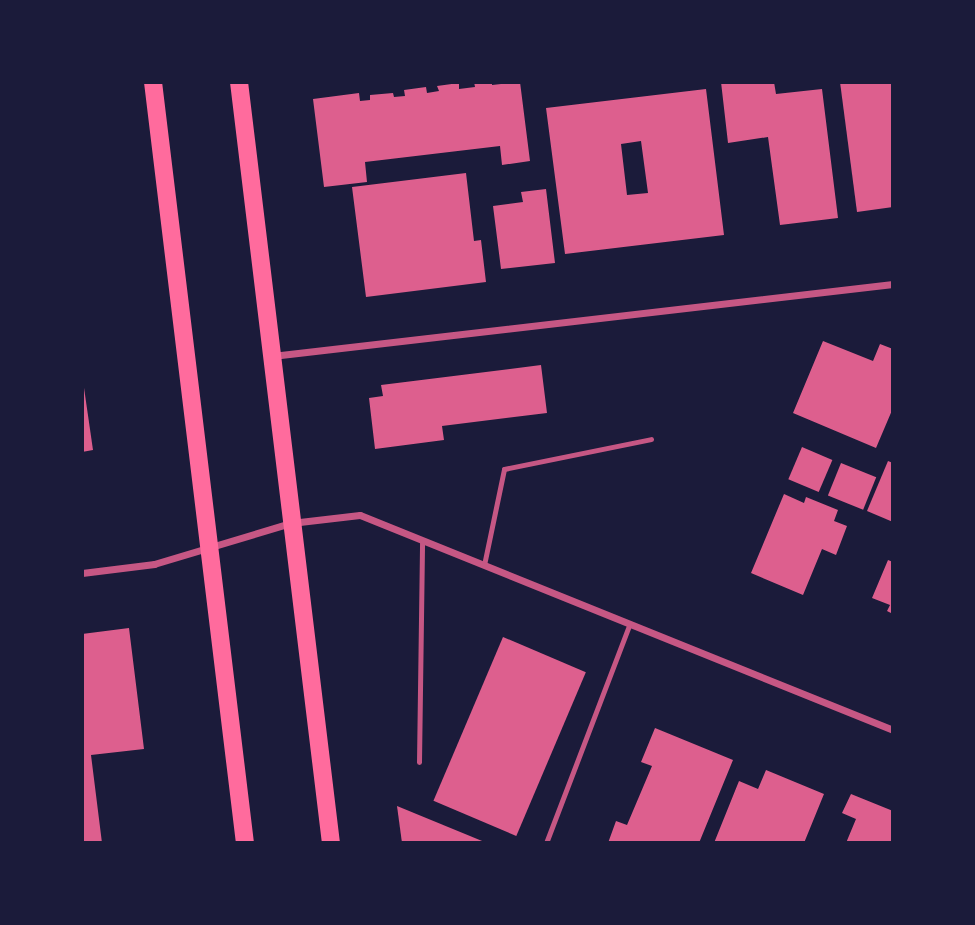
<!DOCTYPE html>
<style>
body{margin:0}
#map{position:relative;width:975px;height:925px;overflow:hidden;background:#1b1b3a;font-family:"Nunito Sans",sans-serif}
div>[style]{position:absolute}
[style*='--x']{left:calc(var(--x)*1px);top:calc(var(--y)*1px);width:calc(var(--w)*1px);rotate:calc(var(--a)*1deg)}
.building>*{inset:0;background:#dd5f8e;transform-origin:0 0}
.service>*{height:5px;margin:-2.5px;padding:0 2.5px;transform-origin:2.5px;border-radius:2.5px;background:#c65784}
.minor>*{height:7px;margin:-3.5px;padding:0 3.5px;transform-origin:3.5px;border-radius:3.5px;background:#c65784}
.primary>*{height:18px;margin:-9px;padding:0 9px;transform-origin:9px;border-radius:9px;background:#ff6b9d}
span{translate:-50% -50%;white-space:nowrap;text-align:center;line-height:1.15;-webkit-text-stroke:5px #1b1b3a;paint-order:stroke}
.frame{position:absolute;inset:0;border:84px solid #1b1b3a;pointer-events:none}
</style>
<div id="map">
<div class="building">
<i style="clip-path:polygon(474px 82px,492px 82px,492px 85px,520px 82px,530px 161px,502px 165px,500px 146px,365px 162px,367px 182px,324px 187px,313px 99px,359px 93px,360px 101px,370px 100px,370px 95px,393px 93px,394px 97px,405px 96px,404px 90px,426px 87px,427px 93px,439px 91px,437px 86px,459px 83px,459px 89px,475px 87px)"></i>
<i style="clip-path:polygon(721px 82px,774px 82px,776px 94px,822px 89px,838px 218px,780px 225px,768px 137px,728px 143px)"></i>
<i style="clip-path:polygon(840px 82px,893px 82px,893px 207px,857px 212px)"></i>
<i style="clip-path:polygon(evenodd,706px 89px,724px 235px,565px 254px,546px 108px,706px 89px,641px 141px,648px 193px,627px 195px,621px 144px,641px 141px)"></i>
<i style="clip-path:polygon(466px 173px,474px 241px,481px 240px,486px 282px,366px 297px,352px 187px)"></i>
<i style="clip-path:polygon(546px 189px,555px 263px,501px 269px,493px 206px,523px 202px,521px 192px)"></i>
<i style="clip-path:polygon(823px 341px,873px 361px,880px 344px,893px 349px,893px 408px,876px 448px,793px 413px)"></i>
<i style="clip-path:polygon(541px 365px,547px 413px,442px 426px,444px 440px,375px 449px,369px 398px,383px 396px,381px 385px)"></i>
<i style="clip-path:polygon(82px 374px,93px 450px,82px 452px)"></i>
<i style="left:802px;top:447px;width:33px;height:35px;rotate:23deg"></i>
<i style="clip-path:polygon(888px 461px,893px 463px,893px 522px,867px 511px)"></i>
<i style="left:841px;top:463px;width:38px;height:35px;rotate:22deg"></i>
<i style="clip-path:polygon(784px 494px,804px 503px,806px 497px,838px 510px,834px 521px,847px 526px,836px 555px,822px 549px,803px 595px,751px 573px)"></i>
<i style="clip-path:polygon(888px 560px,893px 562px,893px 614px,887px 611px,890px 605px,872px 598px)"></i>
<i style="clip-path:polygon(129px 628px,144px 749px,91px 755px,102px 843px,82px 843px,82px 634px)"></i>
<i style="left:503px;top:637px;width:90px;height:178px;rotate:23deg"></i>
<i style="clip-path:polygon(655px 728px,733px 760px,699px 843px,608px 843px,616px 821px,627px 825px,652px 766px,641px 762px)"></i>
<i style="clip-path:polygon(766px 770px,824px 794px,804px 843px,714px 843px,739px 781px,758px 789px)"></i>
<i style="clip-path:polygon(851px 794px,893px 811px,893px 843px,846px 843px,856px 819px,842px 813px)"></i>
<i style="clip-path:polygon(397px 806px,487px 843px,402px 843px)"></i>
</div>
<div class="service">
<i style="--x:484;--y:565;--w:98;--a:-78.2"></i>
<i style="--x:504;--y:469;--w:150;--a:-11.5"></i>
<i style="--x:419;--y:762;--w:222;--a:-89.2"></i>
<i style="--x:546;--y:843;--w:235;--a:-69.1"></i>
</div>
<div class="minor">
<i style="--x:272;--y:356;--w:625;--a:-6.61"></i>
<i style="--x:82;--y:573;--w:73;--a:-7.1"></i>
<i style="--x:154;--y:564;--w:143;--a:-16.7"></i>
<i style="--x:291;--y:523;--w:69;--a:-6.6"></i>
<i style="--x:360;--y:515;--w:575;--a:21.97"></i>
</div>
<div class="primary">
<i style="--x:153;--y:82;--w:767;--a:83.11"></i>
<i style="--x:239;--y:82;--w:767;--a:83.11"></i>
</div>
<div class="frame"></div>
</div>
